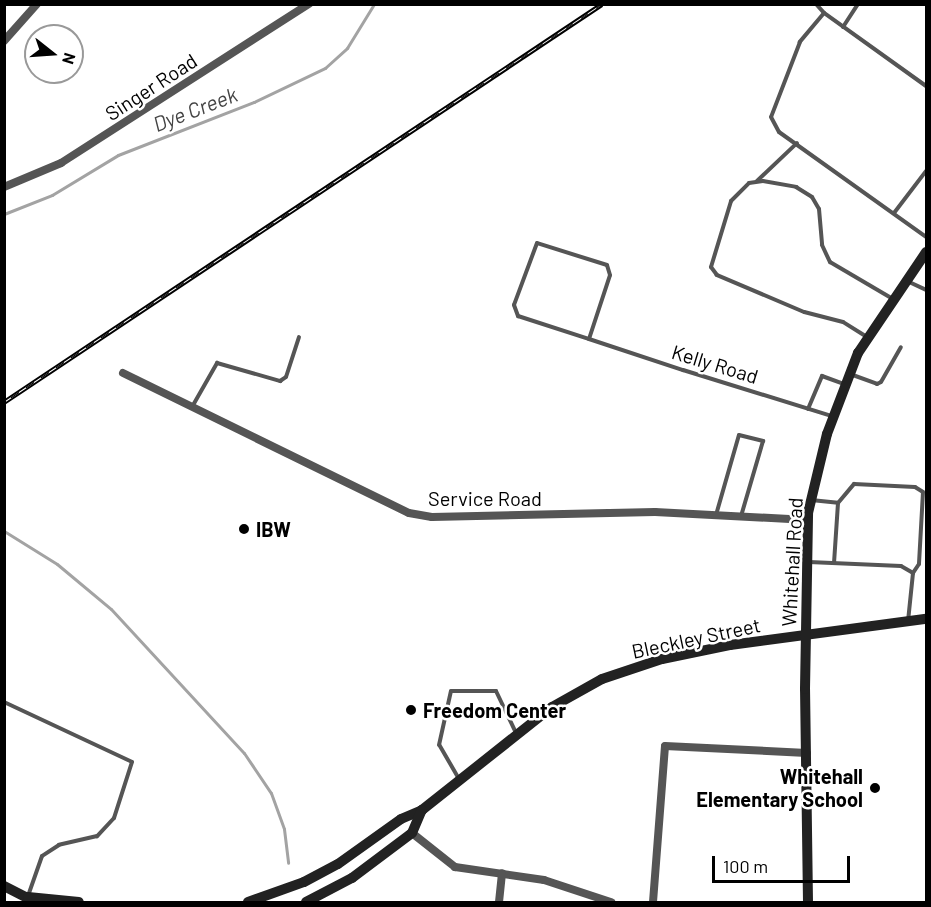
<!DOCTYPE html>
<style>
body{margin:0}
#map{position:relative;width:931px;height:907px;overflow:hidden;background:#fff;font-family:Barlow,sans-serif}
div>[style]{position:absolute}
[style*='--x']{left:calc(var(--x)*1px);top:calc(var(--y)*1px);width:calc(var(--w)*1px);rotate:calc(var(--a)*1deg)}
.stream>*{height:3px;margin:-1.5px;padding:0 1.5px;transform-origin:1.5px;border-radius:1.5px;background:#a3a3a3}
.lane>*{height:4px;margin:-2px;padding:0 2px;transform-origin:2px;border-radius:2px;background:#555}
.street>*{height:8px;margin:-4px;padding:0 4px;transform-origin:4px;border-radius:4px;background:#555}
.secondary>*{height:10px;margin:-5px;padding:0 5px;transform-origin:5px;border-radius:5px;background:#222}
.rail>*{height:5px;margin-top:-2.5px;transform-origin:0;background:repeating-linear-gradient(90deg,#fff 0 9px,#000 0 18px);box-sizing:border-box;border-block:2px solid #000}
.dots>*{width:16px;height:16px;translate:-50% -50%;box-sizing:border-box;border:3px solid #fff;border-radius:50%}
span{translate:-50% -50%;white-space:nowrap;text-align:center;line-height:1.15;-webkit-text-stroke:5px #fff;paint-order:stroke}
.street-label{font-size:20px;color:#000}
.poi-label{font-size:20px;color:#000;font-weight:700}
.left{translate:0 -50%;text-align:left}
.right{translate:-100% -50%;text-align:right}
.water-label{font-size:21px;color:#444;font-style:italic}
.frame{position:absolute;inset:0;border:6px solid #000;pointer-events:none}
.north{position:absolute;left:24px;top:24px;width:60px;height:60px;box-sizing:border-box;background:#fff;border:2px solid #999;border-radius:50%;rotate:107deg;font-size:16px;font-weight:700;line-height:24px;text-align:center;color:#000}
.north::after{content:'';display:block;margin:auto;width:21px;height:27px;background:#000;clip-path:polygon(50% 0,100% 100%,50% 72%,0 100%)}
.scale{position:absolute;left:712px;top:856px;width:138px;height:27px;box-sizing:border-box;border:3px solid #000;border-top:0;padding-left:8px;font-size:18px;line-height:21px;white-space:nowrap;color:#000;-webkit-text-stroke:4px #fff;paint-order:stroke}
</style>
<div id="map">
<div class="stream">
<i style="--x:4;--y:214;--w:52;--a:-21.6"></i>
<i style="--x:52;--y:195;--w:77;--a:-31.2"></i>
<i style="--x:118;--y:155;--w:146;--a:-21.3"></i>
<i style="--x:254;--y:102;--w:79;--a:-25.6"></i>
<i style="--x:325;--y:68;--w:30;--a:-42"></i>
<i style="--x:347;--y:48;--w:52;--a:-58.5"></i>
<i style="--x:4;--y:531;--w:62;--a:31.9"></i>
<i style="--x:57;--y:564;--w:70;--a:39.8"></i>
<i style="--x:111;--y:609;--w:196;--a:47.3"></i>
<i style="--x:244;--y:753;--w:48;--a:56"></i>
<i style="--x:271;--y:793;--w:38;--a:70"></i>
<i style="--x:284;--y:829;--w:34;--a:83"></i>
</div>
<div class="lane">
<i style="--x:816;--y:4;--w:12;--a:48"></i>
<i style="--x:843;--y:27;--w:27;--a:-57"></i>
<i style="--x:926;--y:86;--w:125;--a:-144.4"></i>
<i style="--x:824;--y:13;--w:38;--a:130"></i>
<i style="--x:800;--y:42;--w:80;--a:111.1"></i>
<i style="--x:771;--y:117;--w:17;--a:62"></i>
<i style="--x:779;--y:132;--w:181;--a:35.5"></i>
<i style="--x:757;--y:181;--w:55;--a:-43.5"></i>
<i style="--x:894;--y:213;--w:53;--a:-52.7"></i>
<i style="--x:907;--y:281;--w:21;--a:25"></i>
<i style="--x:867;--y:337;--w:28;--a:-148"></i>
<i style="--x:843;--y:322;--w:40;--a:-165.6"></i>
<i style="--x:804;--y:312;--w:95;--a:-157"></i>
<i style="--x:717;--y:275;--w:10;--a:-127"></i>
<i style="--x:711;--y:267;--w:69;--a:-73.1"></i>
<i style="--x:731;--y:201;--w:25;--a:-45"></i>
<i style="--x:749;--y:183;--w:14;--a:-8"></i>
<i style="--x:763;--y:181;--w:34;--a:10"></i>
<i style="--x:796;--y:187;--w:19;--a:32"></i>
<i style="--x:812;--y:197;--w:14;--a:60"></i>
<i style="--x:819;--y:209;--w:36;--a:85"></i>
<i style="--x:822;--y:245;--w:19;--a:65"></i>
<i style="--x:830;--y:262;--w:73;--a:30.4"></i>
<i style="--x:589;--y:339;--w:67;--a:-71.8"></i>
<i style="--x:610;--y:275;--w:10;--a:-107"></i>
<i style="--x:607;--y:265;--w:73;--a:-162.6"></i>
<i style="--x:537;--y:243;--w:66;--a:110.4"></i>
<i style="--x:514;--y:305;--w:12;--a:70"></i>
<i style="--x:518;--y:316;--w:75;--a:17.9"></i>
<i style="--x:589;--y:339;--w:99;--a:18.3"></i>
<i style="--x:683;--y:370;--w:156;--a:17.2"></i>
<i style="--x:850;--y:374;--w:29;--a:20"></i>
<i style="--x:877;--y:384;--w:4;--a:-27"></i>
<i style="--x:881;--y:382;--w:40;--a:-60.3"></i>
<i style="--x:192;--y:407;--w:51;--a:-60.4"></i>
<i style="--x:217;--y:363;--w:66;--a:15.9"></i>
<i style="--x:280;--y:381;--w:7;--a:-34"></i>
<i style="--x:286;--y:377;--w:42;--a:-72"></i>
<i style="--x:808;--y:409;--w:36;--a:-67"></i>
<i style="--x:822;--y:376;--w:23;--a:20"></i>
<i style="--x:811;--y:500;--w:27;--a:6"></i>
<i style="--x:838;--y:503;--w:60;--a:93.8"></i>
<i style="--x:838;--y:503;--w:25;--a:-50"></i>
<i style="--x:854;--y:484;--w:61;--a:2.8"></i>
<i style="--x:915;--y:487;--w:9;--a:32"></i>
<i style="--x:923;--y:492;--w:72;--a:93.2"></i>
<i style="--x:919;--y:564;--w:11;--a:124"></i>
<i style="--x:716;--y:515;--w:83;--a:-74"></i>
<i style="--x:739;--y:435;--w:25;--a:14"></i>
<i style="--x:763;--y:441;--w:78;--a:106.3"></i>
<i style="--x:809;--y:562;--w:92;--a:2.5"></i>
<i style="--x:901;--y:566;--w:14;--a:30"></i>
<i style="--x:913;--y:573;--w:48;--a:95.9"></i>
<i style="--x:4;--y:702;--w:141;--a:25.1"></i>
<i style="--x:132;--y:762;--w:59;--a:107.8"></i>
<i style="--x:114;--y:818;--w:25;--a:133"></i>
<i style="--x:97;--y:836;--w:39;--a:167"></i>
<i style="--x:59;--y:845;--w:20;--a:147"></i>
<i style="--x:42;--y:856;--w:42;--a:109.3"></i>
<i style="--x:459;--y:779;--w:39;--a:-120"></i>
<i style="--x:439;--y:745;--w:55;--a:-77.5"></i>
<i style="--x:451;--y:691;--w:45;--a:0"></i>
<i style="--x:496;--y:691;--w:47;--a:64.5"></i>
</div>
<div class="street">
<i style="--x:4;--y:41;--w:50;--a:-48.3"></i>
<i style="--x:4;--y:187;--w:62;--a:-22.8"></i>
<i style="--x:61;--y:163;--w:295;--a:-32.7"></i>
<i style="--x:123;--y:373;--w:318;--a:26.1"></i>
<i style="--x:409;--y:513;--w:23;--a:10"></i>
<i style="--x:432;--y:517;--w:223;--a:-1.3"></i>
<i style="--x:655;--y:512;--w:153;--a:3"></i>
<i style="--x:412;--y:833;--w:55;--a:38.3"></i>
<i style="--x:455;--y:867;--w:90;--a:8.3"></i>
<i style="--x:544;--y:880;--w:71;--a:18.2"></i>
<i style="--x:499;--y:902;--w:29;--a:-84"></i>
<i style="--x:653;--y:902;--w:156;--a:-85.6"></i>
<i style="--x:665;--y:746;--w:142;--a:2.8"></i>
</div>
<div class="secondary">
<i style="--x:4;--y:886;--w:34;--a:27"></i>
<i style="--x:28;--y:897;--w:51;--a:5.6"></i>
<i style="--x:248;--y:902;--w:59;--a:-19.7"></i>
<i style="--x:304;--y:882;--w:38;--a:-28"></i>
<i style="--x:338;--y:864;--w:77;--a:-35.5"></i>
<i style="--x:401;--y:819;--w:23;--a:-23"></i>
<i style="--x:422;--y:810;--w:166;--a:-38.4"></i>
<i style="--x:552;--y:707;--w:57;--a:-29.2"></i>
<i style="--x:602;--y:679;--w:63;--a:-18.4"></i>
<i style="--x:662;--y:659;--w:69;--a:-11.6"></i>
<i style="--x:730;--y:645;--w:198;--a:-7.6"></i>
<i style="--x:306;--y:902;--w:52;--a:-27.6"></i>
<i style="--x:352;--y:878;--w:75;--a:-36.9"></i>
<i style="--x:412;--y:833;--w:25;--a:-67"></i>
<i style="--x:808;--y:902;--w:213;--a:-90.8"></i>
<i style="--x:805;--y:689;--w:176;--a:-89"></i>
<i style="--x:808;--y:513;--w:81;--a:-76.5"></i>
<i style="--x:827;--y:434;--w:87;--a:-69.1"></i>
<i style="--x:858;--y:353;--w:122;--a:-56"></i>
</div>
<div class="rail">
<i style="--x:4;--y:402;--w:718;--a:-33.65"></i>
</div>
<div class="dots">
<i style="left:244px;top:529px;background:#000"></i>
<i style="left:411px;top:710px;background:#000"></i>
<i style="left:875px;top:788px;background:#000"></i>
</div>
<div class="street-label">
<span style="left:151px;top:87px;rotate:-33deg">Singer Road</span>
<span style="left:715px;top:364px;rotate:17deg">Kelly Road</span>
<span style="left:485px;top:498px">Service Road</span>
<span style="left:792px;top:562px;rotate:-87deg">Whitehall Road</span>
<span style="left:696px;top:638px;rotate:-12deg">Bleckley Street</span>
</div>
<div class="poi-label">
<span class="left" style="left:256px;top:529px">IBW</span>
<span class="left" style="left:423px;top:710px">Freedom Center</span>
<span class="right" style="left:863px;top:788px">Whitehall<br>Elementary School</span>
</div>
<div class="water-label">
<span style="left:195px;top:109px;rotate:-21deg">Dye Creek</span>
</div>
<div class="frame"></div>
<div class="north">N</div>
<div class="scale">100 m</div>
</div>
